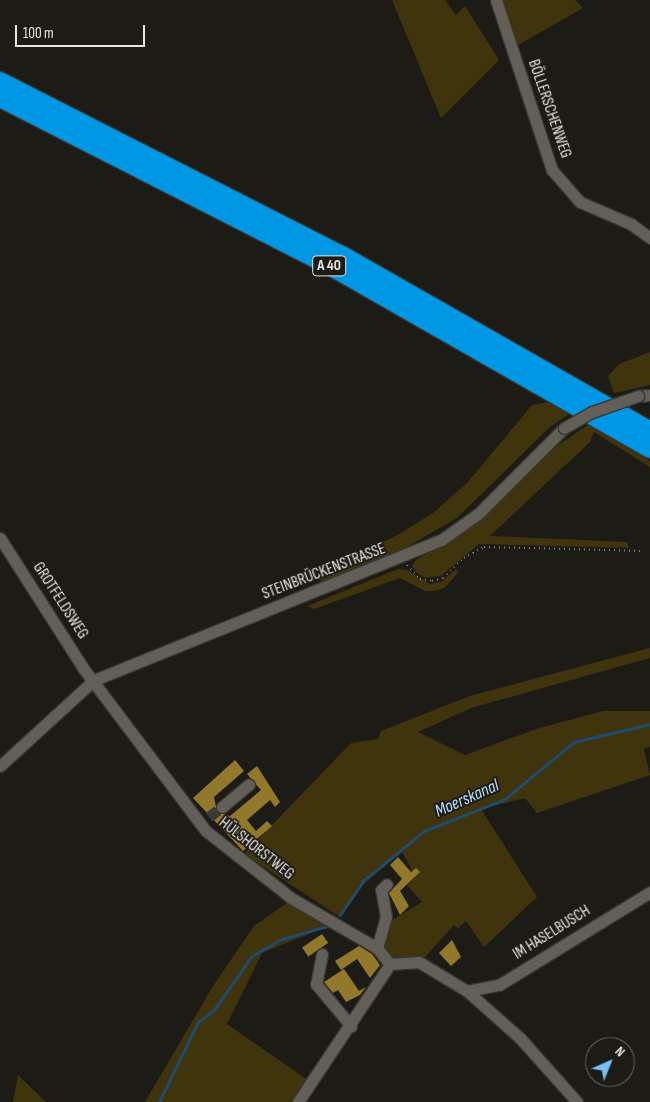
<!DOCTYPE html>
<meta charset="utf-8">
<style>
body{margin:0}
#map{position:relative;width:650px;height:1102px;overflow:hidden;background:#1d1b15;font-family:"Sofia Sans Condensed",sans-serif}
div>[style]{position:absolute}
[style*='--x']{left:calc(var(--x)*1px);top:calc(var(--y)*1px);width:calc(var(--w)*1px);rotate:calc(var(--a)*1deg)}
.green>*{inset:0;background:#40340d}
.stream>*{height:2.5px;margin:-1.25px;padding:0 1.25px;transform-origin:1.25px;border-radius:1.25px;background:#1e4c6e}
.building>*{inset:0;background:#92782a;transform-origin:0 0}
.minor-tunnel>*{height:11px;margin-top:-5.5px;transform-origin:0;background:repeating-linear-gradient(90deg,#3b3934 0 11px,transparent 0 16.5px)}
.path>*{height:2px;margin-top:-1px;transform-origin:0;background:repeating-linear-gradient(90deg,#86847f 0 1px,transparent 0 5px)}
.roads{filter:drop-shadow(1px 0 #383734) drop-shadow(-1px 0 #383734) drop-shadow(0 1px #383734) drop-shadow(0 -1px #383734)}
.minor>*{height:11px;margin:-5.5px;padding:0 5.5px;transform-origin:5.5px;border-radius:5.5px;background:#615f58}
.highway>*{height:18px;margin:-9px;padding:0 9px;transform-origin:9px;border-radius:9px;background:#0097e5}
.bridges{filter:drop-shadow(1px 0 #383734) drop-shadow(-1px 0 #383734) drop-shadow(0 1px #383734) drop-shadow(0 -1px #383734)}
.minor-bridge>*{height:11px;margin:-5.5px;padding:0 5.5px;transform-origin:5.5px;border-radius:5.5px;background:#615f58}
span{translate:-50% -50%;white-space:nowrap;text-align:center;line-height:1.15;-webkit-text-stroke:4px #1d1b15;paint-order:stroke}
.shield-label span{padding:1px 4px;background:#1d1b15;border:1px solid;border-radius:4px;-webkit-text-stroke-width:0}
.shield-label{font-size:15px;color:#e8e6e2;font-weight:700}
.street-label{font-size:16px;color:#e8e6e2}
.water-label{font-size:18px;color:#b4ddfe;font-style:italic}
.north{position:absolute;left:585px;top:1037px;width:50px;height:50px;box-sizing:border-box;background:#1d1b15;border:1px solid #6e6c67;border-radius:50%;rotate:44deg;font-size:14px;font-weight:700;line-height:20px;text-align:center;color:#e8e6e2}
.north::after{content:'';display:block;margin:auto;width:18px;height:22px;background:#77bff7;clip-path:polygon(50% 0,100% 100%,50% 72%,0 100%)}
.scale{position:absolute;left:15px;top:25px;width:130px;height:22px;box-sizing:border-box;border:2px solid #e8e6e2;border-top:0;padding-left:6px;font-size:15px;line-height:18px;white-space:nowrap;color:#e8e6e2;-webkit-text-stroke:4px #1d1b15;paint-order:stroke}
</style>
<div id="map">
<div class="green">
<i style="clip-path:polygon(392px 0,445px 0,456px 15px,465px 6px,499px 60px,441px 118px)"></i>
<i style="clip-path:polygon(498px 0,575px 0,583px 8px,513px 48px)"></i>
<i style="clip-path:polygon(650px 352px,650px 385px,614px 393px,608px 376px,619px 364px)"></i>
<i style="clip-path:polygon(549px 402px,569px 414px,550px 427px,457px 518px,407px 547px,325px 582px,313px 578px,313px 572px,394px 537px,433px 513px,467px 483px,532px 405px)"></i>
<i style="clip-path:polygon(589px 424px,650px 461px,650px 467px,594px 432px,590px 442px,490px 536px,627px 542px,629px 548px,479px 544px,441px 576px,425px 578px,416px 572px,412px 566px,416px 560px,475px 524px,544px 455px)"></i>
<i style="clip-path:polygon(398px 569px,407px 570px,430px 584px,441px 582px,456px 569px,458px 573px,444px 588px,435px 591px,425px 591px,400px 578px,314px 609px,307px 606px)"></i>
<i style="clip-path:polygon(650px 648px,650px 658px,471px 708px,418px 732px,465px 755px,539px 728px,603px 711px,650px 711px,650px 747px,644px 749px,650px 775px,537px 813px,525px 798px,481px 809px,537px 897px,484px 947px,466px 921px,458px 928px,454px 925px,424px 958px,397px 961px,377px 944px,394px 919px,422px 902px,407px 885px,416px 876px,402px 852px,365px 883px,340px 917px,244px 854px,351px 743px,378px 739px,381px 731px,470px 696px)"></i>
<i style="clip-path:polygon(291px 900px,335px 923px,262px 953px,227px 1024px,312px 1083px,298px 1102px,145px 1102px,213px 986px,254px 926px)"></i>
<i style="clip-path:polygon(18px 1075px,46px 1102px,13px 1102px)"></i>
</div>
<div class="stream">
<i style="--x:340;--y:915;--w:41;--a:-55.9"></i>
<i style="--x:363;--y:881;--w:79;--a:-39.3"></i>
<i style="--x:424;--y:831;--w:87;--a:-21.6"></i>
<i style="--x:505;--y:799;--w:89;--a:-39.6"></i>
<i style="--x:574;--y:742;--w:78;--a:-13.3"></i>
<i style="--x:159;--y:1102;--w:89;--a:-64"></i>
<i style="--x:198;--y:1022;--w:20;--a:-37"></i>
<i style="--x:214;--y:1010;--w:66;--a:-54.9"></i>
<i style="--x:252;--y:956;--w:34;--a:-30"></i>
<i style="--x:282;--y:939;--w:51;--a:-15.9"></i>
</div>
<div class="building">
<i style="clip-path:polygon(235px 760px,244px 771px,214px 797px,217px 812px,230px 816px,261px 790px,247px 774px,257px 766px,280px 802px,275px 807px,270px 800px,247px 820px,256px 831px,267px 821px,272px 826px,243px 851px,193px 798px)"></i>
<i style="clip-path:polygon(398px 857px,411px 872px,416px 868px,420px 872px,400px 891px,409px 906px,400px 915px,389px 893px,402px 879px,390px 865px)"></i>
<i style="left:322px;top:934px;width:11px;height:24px;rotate:56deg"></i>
<i style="clip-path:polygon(452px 940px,461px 957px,451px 966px,439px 953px)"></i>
<i style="clip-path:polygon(359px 946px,372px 954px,380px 965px,370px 978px,357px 959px,341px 970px,335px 961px)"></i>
<i style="clip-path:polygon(344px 969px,359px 991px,366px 987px,360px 995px,346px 1002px,338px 990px,333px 993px,324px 982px)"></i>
</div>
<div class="minor-tunnel">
<i style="--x:209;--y:817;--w:16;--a:-38"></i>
</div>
<div class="path">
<i style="--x:407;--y:565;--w:19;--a:47"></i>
<i style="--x:420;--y:579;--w:12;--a:9"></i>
<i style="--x:432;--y:581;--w:11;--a:-15"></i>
<i style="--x:443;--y:578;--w:29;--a:-44"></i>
<i style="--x:464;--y:558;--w:23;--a:-29"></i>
<i style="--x:484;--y:547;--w:159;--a:1.4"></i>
</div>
<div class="roads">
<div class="minor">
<i style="--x:496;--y:0;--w:179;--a:71.8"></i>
<i style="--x:552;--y:170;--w:43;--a:48.8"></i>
<i style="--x:580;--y:202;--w:56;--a:23.3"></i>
<i style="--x:631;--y:224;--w:24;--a:36"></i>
<i style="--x:638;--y:396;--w:12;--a:-5"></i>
<i style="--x:0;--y:538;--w:154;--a:57.4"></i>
<i style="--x:83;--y:668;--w:204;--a:53"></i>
<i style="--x:206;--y:831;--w:108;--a:38.2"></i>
<i style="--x:291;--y:898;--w:99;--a:30.2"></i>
<i style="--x:377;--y:948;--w:21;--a:51"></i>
<i style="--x:390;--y:964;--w:166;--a:123.7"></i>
<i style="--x:0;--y:766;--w:127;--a:-42.5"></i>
<i style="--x:94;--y:680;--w:374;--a:-22"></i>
<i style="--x:441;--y:540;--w:45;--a:-35.1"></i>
<i style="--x:478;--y:514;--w:122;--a:-45"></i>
<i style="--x:222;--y:807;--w:35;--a:-40"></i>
<i style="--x:377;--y:948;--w:32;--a:-74"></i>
<i style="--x:386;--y:917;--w:27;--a:-100"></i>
<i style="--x:381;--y:890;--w:8;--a:-45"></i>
<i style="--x:322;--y:954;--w:31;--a:101"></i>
<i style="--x:316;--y:984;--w:55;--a:50.2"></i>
<i style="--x:390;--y:964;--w:29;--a:-4"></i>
<i style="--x:419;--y:962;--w:56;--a:31.1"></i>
<i style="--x:467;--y:991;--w:71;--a:41.6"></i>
<i style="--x:520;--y:1038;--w:86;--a:48.3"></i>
<i style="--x:467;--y:991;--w:33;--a:-11"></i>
<i style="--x:499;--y:985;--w:177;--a:-31.6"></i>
</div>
<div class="highway">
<i style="--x:0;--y:81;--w:384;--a:27"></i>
<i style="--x:342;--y:255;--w:355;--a:29.7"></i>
<i style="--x:0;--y:98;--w:376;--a:27"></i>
<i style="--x:335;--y:269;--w:363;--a:29.7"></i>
</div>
</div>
<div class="bridges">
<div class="minor-bridge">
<i style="--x:564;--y:428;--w:32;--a:-30"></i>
<i style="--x:592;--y:412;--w:49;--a:-19.2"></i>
</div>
</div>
<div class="shield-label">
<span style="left:329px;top:266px">A 40</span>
</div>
<div class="street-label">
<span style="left:549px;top:109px;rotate:71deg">BÖLLERSCHENWEG</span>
<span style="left:324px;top:572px;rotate:-21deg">STEINBRÜCKENSTRASSE</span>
<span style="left:60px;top:601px;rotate:57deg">GROTFELDSWEG</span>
<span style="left:256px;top:849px;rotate:38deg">HÜLSHORSTWEG</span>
<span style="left:552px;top:933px;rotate:-32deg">IM HASELBUSCH</span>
</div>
<div class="water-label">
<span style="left:467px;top:799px;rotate:-24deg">Moerskanal</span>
</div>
<div class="north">N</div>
<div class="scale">100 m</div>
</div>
